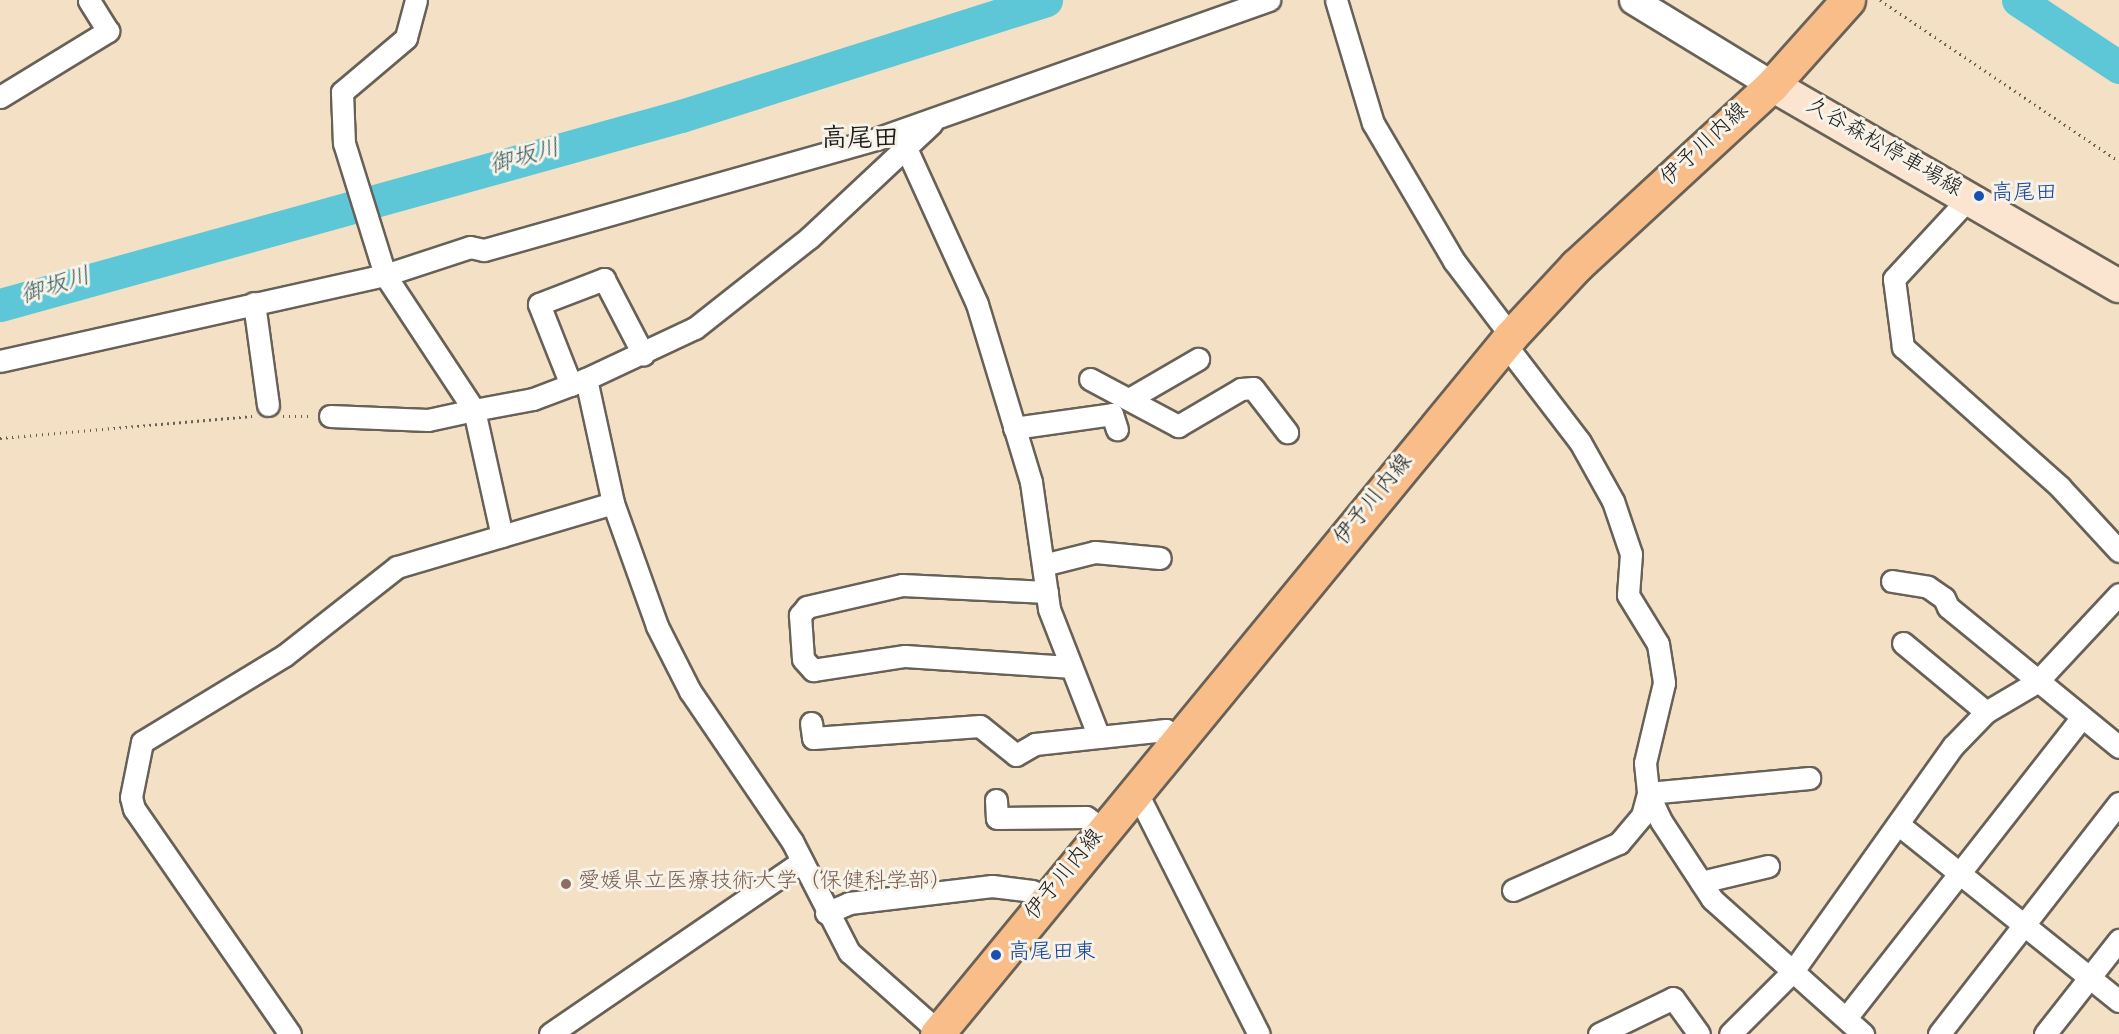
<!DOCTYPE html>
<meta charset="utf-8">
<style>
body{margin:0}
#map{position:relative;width:2119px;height:1034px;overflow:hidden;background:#f3e0c5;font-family:"Gochi Hand","Klee One",sans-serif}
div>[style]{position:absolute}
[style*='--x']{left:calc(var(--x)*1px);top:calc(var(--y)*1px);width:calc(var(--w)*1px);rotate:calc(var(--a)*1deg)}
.river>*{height:33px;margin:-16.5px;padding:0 16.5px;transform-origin:16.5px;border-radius:16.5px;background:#5dc7d8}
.path>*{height:3px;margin-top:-1.5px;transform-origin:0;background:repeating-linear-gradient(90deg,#676157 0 1.5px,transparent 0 6px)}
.roads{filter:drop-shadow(2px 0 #676157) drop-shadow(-2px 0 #676157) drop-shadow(0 2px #676157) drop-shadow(0 -2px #676157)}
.minor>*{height:21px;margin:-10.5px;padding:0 10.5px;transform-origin:10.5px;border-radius:10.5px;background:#fff}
.tertiary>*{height:27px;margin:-13.5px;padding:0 13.5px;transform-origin:13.5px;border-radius:13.5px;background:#fff}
.secondary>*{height:32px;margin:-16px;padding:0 16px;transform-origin:16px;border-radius:16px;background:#fce5d0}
.primary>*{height:33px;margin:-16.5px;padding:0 16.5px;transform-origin:16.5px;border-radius:16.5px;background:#f8bd89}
.dots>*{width:16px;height:16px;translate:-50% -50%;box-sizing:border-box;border:3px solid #f7f3e8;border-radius:50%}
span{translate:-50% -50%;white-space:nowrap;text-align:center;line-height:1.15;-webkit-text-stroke:6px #f7f3e8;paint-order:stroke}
.street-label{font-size:22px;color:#1c1c1c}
.transit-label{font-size:22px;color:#164399}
.left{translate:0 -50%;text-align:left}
.education-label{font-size:22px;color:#785e54}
.water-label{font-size:24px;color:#33585e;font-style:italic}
.quarter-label{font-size:26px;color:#1c1c1c;font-weight:700}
</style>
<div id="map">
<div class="river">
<i style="--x:2018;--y:0;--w:121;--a:33.6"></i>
<i style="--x:0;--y:305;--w:707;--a:-15.51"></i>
<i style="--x:681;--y:116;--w:383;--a:-17.6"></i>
</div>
<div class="path">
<i style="--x:1880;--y:0;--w:288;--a:34"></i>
<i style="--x:283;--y:416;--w:29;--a:0"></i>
<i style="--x:0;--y:438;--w:253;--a:-5"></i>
</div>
<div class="roads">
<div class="minor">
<i style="--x:416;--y:0;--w:39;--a:105"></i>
<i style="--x:406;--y:38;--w:84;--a:139.8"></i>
<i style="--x:342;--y:92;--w:51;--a:87.8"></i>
<i style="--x:344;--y:143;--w:138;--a:72.7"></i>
<i style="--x:385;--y:275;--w:162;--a:56.6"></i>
<i style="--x:474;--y:410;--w:60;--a:-10.6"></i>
<i style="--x:533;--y:399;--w:57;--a:-20.7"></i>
<i style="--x:586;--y:379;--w:120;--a:-25.1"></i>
<i style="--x:695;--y:328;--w:145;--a:-38.3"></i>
<i style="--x:809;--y:238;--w:168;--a:-43.1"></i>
<i style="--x:1336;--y:0;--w:128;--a:73.3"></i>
<i style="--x:1373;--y:123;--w:160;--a:59.6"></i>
<i style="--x:1454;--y:261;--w:94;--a:52.8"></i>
<i style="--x:0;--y:97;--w:127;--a:-31.4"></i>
<i style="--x:108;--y:31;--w:36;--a:-122"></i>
<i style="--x:906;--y:148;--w:171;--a:65.5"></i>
<i style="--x:977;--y:304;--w:186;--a:73.1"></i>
<i style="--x:1031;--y:482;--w:128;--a:81.9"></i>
<i style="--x:1049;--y:609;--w:137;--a:68.7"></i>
<i style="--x:1099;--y:737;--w:67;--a:-6"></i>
<i style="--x:1166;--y:730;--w:16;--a:40"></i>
<i style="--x:1968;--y:199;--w:109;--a:132.8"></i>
<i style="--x:1894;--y:279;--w:69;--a:82.5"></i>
<i style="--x:1903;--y:347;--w:210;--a:41.7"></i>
<i style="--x:2060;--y:487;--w:87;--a:47.3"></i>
<i style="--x:254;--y:303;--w:103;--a:82.2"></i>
<i style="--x:1505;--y:344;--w:123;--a:52.6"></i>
<i style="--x:1580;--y:442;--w:68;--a:60.8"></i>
<i style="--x:1613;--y:501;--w:56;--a:71.2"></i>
<i style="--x:1631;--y:554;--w:41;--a:94.2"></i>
<i style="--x:1628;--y:595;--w:57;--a:58.5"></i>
<i style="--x:1658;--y:644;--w:39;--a:81"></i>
<i style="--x:1664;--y:683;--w:82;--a:103.4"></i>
<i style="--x:1645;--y:763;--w:30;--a:84"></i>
<i style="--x:1648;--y:793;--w:31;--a:65"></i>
<i style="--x:1661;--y:821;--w:93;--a:56.8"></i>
<i style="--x:1712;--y:899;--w:203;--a:41.8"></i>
<i style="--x:0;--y:361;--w:394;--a:-12.6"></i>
<i style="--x:385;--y:275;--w:89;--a:-18.2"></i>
<i style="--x:470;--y:247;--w:14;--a:12"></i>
<i style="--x:484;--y:250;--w:411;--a:-15.8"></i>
<i style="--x:879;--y:138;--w:414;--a:-19.5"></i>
<i style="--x:586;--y:379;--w:127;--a:77.7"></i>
<i style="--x:613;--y:503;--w:131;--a:70.3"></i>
<i style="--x:657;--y:626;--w:73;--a:63.1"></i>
<i style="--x:690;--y:691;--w:181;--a:55.8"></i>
<i style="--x:792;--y:841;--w:125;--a:62.8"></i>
<i style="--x:849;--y:952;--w:120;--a:41.6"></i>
<i style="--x:1090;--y:379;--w:100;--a:28.1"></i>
<i style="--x:1178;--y:426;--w:73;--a:-30.4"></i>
<i style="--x:1241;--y:389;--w:12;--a:-5"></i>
<i style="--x:1253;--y:388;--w:56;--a:52.3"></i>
<i style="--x:571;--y:385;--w:87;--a:-111.6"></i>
<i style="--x:539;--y:304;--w:70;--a:-21"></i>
<i style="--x:604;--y:279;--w:85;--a:62.5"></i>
<i style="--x:1129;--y:399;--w:80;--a:-30.1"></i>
<i style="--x:330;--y:416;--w:98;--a:2.3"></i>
<i style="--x:428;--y:420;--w:47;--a:-12.3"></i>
<i style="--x:474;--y:410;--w:129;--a:77.5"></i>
<i style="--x:1014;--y:428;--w:99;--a:-8.1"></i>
<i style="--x:1112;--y:414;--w:16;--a:72"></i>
<i style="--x:1043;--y:565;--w:54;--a:-14"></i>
<i style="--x:1095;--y:552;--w:65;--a:5.3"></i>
<i style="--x:1892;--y:581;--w:36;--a:9"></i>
<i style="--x:1928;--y:587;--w:19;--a:35"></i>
<i style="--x:1944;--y:598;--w:10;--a:66"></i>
<i style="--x:1948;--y:607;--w:221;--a:39.3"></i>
<i style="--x:1047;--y:592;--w:145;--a:-177.2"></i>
<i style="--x:902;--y:585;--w:98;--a:167"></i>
<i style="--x:807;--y:607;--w:11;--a:131"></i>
<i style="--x:800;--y:615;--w:44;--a:86.1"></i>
<i style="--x:803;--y:659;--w:15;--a:48"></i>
<i style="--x:813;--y:670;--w:93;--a:-8.7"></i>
<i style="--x:905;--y:656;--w:164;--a:3.8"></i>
<i style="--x:1903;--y:643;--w:108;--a:39.7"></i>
<i style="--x:811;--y:723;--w:15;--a:82"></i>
<i style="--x:813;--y:738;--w:167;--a:-4.1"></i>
<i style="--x:980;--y:726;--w:46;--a:38.9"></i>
<i style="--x:1016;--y:755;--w:22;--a:-30"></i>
<i style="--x:1035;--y:744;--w:64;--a:-6.2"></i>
<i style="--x:1136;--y:791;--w:272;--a:63.2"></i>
<i style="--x:996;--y:800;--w:18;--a:87"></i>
<i style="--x:997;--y:818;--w:89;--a:-0.6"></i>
<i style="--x:1086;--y:817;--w:22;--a:36"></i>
<i style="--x:1898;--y:824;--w:283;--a:38.7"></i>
<i style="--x:1701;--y:882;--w:69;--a:-13.4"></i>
<i style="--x:1513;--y:890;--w:116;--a:-23.9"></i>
<i style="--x:1619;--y:843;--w:35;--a:-50"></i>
<i style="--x:1642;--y:816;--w:24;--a:-75"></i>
<i style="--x:1648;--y:793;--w:162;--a:-5.3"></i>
<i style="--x:826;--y:913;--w:25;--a:-23"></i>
<i style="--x:849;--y:903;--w:144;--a:-6.8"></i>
<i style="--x:992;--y:886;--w:40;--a:7.1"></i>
<i style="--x:1032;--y:891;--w:17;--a:31"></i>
<i style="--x:1846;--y:1018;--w:382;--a:-51.9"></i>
<i style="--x:290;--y:1034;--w:274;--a:-124.7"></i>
<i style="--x:134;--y:809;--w:12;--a:-104"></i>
<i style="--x:131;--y:797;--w:56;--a:-78.7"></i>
<i style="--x:142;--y:742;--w:167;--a:-31.3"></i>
<i style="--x:285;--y:655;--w:142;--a:-38.2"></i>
<i style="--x:397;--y:567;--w:225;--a:-16.5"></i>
<i style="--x:550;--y:1034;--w:304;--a:-34.4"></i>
<i style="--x:1599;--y:1034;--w:82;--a:-25.9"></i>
<i style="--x:1673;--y:998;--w:44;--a:54.2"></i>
<i style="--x:1730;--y:1034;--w:89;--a:-45"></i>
<i style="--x:1793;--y:971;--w:276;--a:-54.6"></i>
<i style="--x:1953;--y:746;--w:47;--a:-45.9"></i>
<i style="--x:1986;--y:712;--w:59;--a:-30.5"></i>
<i style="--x:2037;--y:682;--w:120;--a:-47"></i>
<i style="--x:1939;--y:1034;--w:293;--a:-52.1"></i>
<i style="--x:2045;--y:1034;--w:120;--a:-51.8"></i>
</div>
<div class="tertiary">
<i style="--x:1633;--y:0;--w:163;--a:31.4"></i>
</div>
<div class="secondary">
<i style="--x:1772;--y:85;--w:401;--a:30.1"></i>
</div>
<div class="primary">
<i style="--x:937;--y:1034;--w:904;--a:-50.57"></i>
<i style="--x:1511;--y:336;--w:96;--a:-47.1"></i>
<i style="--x:1576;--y:266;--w:267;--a:-42.7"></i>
<i style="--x:1772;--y:85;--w:114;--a:-48.2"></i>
</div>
</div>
<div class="dots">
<i style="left:1979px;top:196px;background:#1a4fb4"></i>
<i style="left:566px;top:884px;background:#8d6e63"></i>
<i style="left:996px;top:955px;background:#1a4fb4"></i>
</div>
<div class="street-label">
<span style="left:1706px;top:146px;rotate:-43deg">伊予川内線</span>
<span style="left:1883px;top:149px;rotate:30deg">久谷森松停車場線</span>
<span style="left:1375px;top:501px;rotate:-51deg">伊予川内線</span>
<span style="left:1066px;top:876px;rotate:-51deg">伊予川内線</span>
</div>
<div class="transit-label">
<span class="left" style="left:1991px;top:196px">高尾田</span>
<span class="left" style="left:1008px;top:955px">高尾田東</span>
</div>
<div class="education-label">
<span class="left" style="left:578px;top:884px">愛媛県立医療技術大学（保健科学部）</span>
</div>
<div class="water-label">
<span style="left:525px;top:159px;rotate:-15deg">御坂川</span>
<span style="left:56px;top:288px;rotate:-17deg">御坂川</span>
</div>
<div class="quarter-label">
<span style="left:860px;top:142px">高尾田</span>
</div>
</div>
